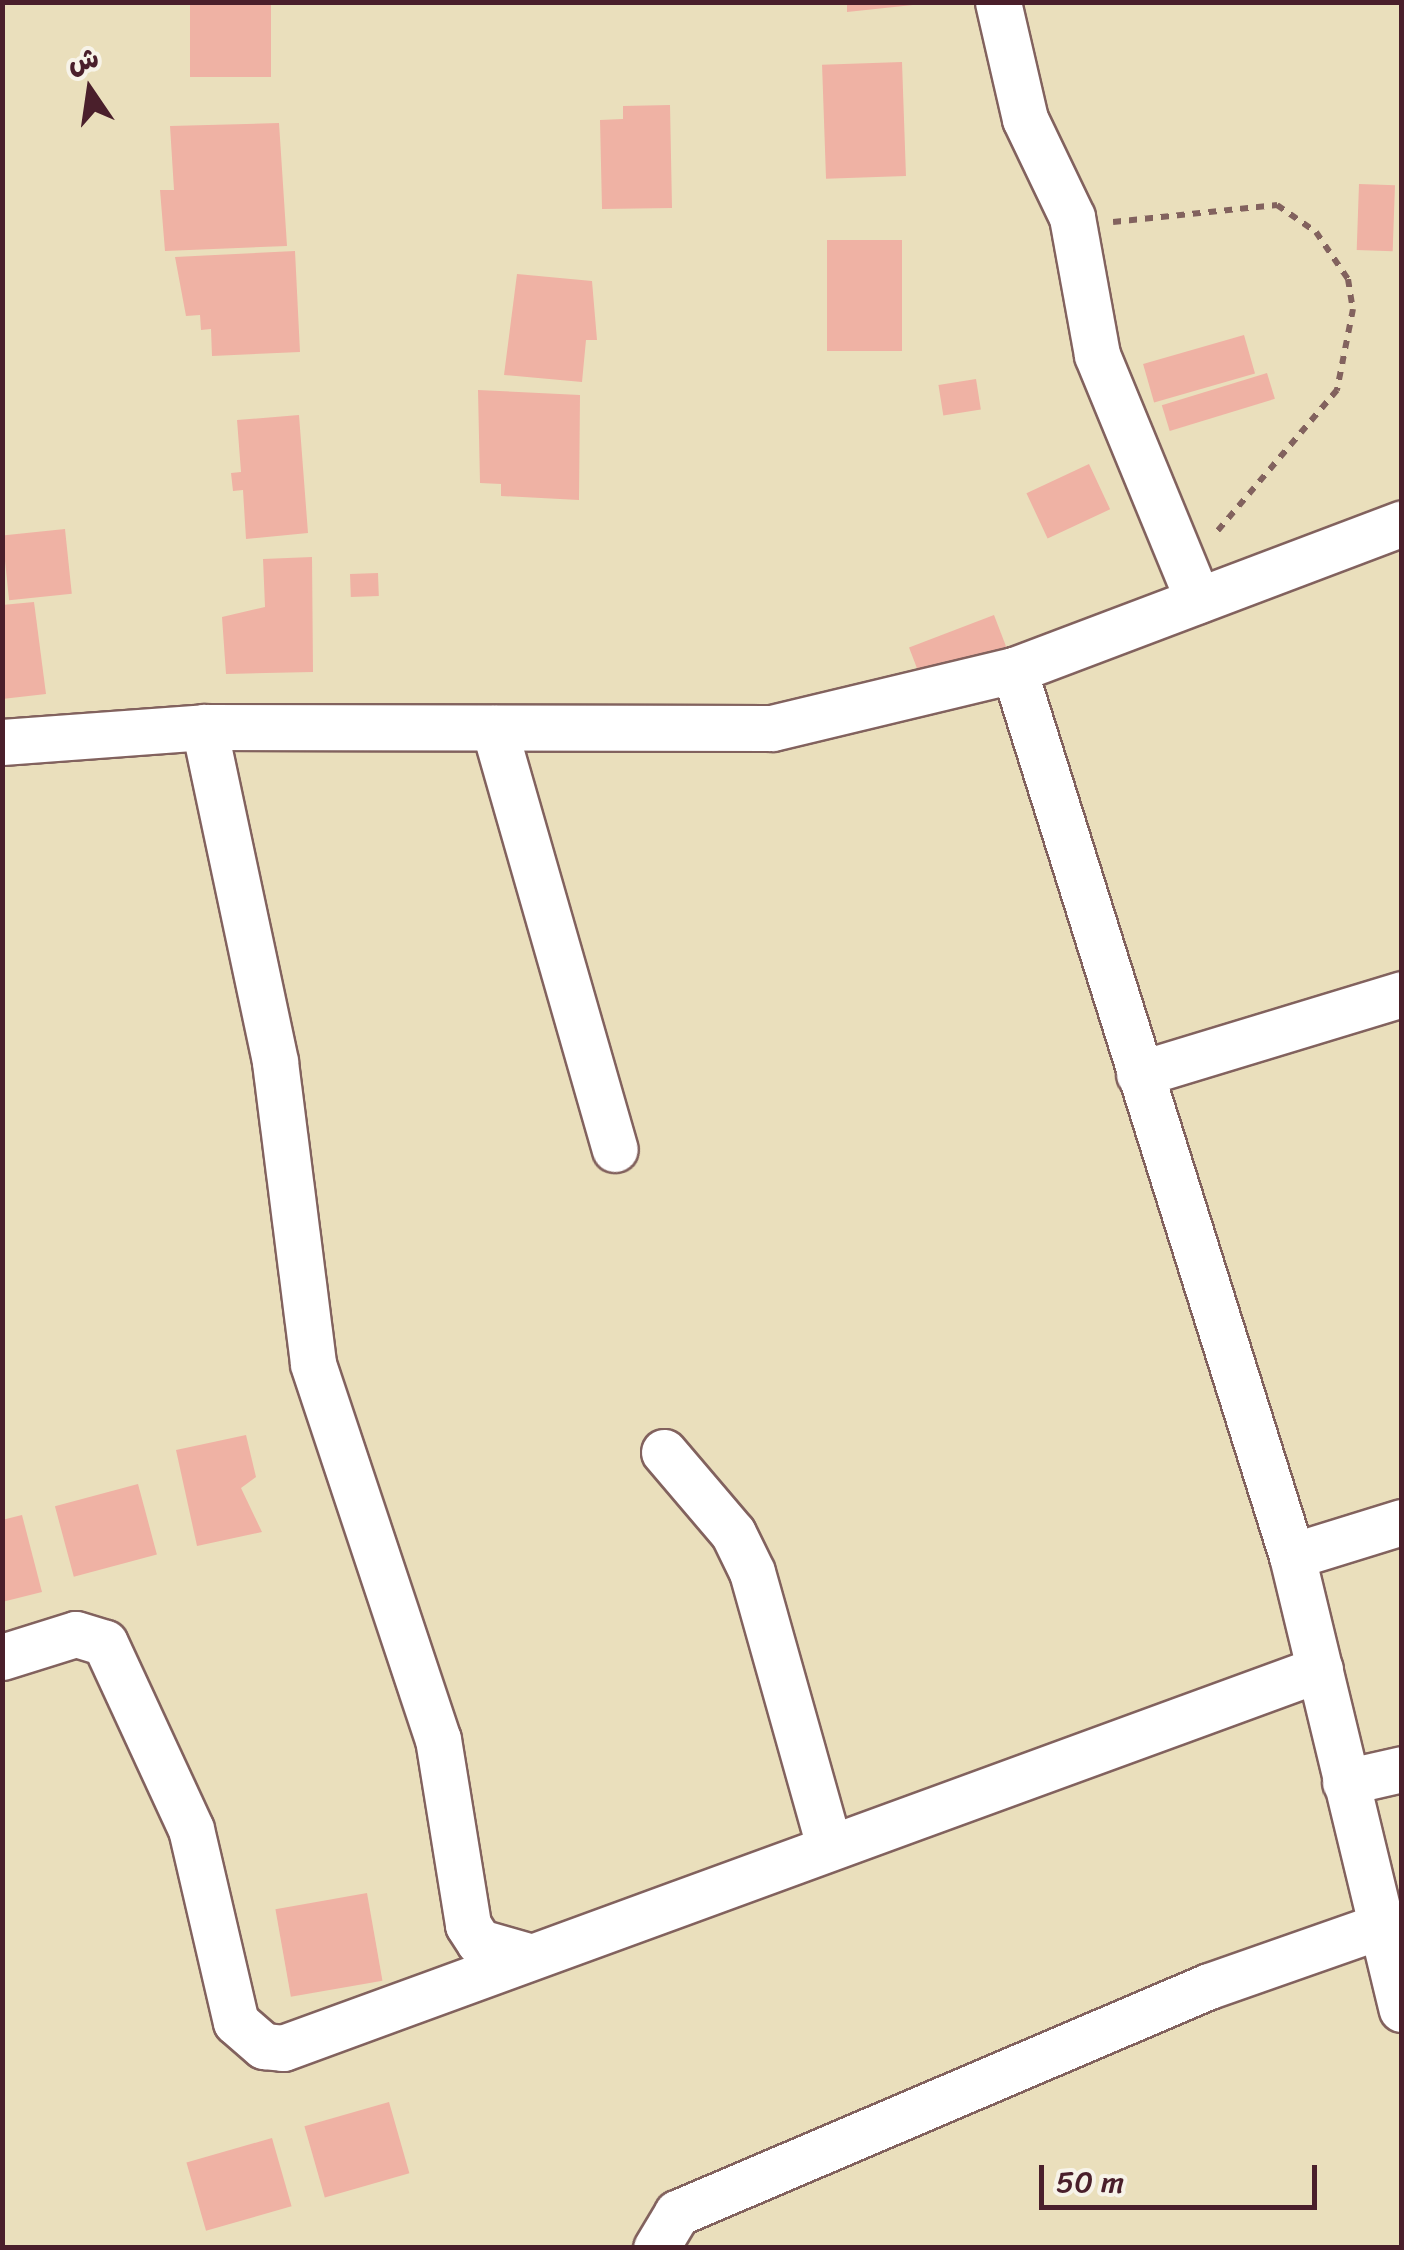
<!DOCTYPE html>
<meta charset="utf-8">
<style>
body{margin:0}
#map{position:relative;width:1404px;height:2250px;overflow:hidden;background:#eadfbc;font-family:Sriracha,"Playpen Sans Arabic",sans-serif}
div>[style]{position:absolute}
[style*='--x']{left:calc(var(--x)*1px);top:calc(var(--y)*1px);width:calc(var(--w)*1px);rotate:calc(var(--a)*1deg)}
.building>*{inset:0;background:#efb2a4;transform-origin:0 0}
.path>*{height:6px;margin-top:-3px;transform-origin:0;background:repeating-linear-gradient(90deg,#82625e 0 8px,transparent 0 16px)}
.roads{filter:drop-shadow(2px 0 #82625e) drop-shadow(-2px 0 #82625e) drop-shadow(0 2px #82625e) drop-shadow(0 -2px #82625e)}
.minor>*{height:45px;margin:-22.5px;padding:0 22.5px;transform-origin:22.5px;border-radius:22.5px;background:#fff}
span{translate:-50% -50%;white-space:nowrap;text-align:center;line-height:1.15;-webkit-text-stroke:8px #f7f3e8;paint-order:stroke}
.frame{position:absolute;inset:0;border:5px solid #4a1f2b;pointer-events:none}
.north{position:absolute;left:40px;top:40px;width:100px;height:100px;-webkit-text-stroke:8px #f7f3e8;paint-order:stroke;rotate:347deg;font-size:28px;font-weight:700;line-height:40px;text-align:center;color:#4a1f2b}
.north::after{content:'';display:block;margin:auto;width:35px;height:45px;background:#4a1f2b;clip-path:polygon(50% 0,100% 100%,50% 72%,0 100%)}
.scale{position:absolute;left:1039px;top:2165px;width:278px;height:45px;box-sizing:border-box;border:5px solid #4a1f2b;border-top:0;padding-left:12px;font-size:30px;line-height:35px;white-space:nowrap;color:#4a1f2b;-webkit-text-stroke:8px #f7f3e8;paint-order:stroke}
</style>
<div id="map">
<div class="building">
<i style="left:190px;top:2px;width:81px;height:75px"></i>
<i style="clip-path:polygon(847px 2px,913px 2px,913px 5px,847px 12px)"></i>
<i style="left:902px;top:62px;width:114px;height:80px;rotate:88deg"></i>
<i style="clip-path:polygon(670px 105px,672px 208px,602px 209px,600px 120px,623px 119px,623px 106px)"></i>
<i style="clip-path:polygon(279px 123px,287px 246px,165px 251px,160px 190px,174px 190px,170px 126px)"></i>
<i style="left:1359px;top:184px;width:36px;height:66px;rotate:2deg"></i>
<i style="left:827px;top:240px;width:75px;height:111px"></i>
<i style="clip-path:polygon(295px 251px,300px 352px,212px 356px,211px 329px,201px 330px,200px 315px,186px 316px,175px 257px)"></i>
<i style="clip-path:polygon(517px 274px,592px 281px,597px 340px,586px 340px,582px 382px,504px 375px)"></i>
<i style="left:1244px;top:335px;width:40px;height:105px;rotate:74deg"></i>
<i style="left:1267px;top:373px;width:27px;height:110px;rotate:73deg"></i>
<i style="left:976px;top:379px;width:31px;height:38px;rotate:81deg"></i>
<i style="clip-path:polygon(478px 390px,580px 395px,579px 500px,501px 496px,501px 484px,480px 483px)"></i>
<i style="clip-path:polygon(299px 415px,308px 533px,246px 539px,243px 490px,233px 491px,231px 473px,241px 472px,237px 420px)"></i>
<i style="left:1089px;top:464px;width:50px;height:69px;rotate:65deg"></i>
<i style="left:65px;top:529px;width:65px;height:63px;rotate:84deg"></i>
<i style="clip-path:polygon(312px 557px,313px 672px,226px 674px,222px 617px,265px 607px,263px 559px)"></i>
<i style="left:378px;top:573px;width:23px;height:28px;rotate:88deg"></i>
<i style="clip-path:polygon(34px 602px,46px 694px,2px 699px,2px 605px)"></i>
<i style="left:994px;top:615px;width:34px;height:91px;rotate:69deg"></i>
<i style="clip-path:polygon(246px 1435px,256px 1477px,241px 1488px,262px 1532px,197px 1546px,176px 1450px)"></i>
<i style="left:138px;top:1484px;width:73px;height:86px;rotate:75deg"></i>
<i style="clip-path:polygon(22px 1515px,42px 1592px,2px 1602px,2px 1520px)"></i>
<i style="left:367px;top:1893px;width:89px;height:93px;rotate:80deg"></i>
<i style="left:389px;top:2102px;width:74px;height:88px;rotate:74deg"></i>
<i style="left:272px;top:2138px;width:71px;height:89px;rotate:74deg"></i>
</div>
<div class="path">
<i style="--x:1113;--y:222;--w:165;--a:-5.9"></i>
<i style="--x:1277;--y:205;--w:47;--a:34.7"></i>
<i style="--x:1316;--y:232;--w:57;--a:55.8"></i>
<i style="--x:1348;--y:279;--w:30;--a:81"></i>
<i style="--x:1353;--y:309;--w:83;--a:101.2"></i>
<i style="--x:1337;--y:390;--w:189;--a:130.3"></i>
</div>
<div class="roads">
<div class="minor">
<i style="--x:998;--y:2;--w:120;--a:77"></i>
<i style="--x:1025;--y:119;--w:109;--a:64.4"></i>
<i style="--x:1072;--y:217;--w:140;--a:79.7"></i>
<i style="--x:1097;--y:355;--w:265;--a:67.6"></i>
<i style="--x:1014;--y:670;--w:929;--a:72.58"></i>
<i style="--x:1292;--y:1556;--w:466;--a:76.4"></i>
<i style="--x:204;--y:727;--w:342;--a:78"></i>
<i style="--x:275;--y:1062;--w:304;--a:82.8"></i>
<i style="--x:313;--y:1364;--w:395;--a:71.6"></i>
<i style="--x:438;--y:1739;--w:188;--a:80.8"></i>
<i style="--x:468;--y:1925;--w:20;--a:57"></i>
<i style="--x:479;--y:1942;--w:51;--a:15.9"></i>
<i style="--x:494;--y:728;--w:438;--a:74"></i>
<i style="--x:2;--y:742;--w:203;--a:-4.2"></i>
<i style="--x:204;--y:727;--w:568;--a:0.1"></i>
<i style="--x:772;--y:728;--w:249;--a:-13.5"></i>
<i style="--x:1014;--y:670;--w:415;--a:-20.7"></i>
<i style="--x:1139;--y:1074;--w:275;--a:-16.9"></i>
<i style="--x:664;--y:1452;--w:106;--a:49.6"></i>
<i style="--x:733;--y:1533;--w:43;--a:64"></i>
<i style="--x:752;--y:1572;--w:285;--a:74.3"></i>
<i style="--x:1292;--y:1556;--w:115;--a:-17.2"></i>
<i style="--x:2;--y:1657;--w:77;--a:-17.3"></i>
<i style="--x:76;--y:1634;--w:30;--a:17"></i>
<i style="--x:105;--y:1643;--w:205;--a:65.2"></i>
<i style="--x:191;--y:1829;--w:198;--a:76.9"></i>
<i style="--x:236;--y:2022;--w:37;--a:41"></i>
<i style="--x:264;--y:2046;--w:19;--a:6"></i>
<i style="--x:283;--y:2048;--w:1104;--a:-20.08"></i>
<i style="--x:1345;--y:1782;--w:58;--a:-12.8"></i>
<i style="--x:656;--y:2248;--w:41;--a:-59"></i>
<i style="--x:677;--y:2213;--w:578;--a:-23.11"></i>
<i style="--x:1209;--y:1986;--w:181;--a:-19.3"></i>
</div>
</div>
<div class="frame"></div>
<div class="north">ش</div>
<div class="scale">50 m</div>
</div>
